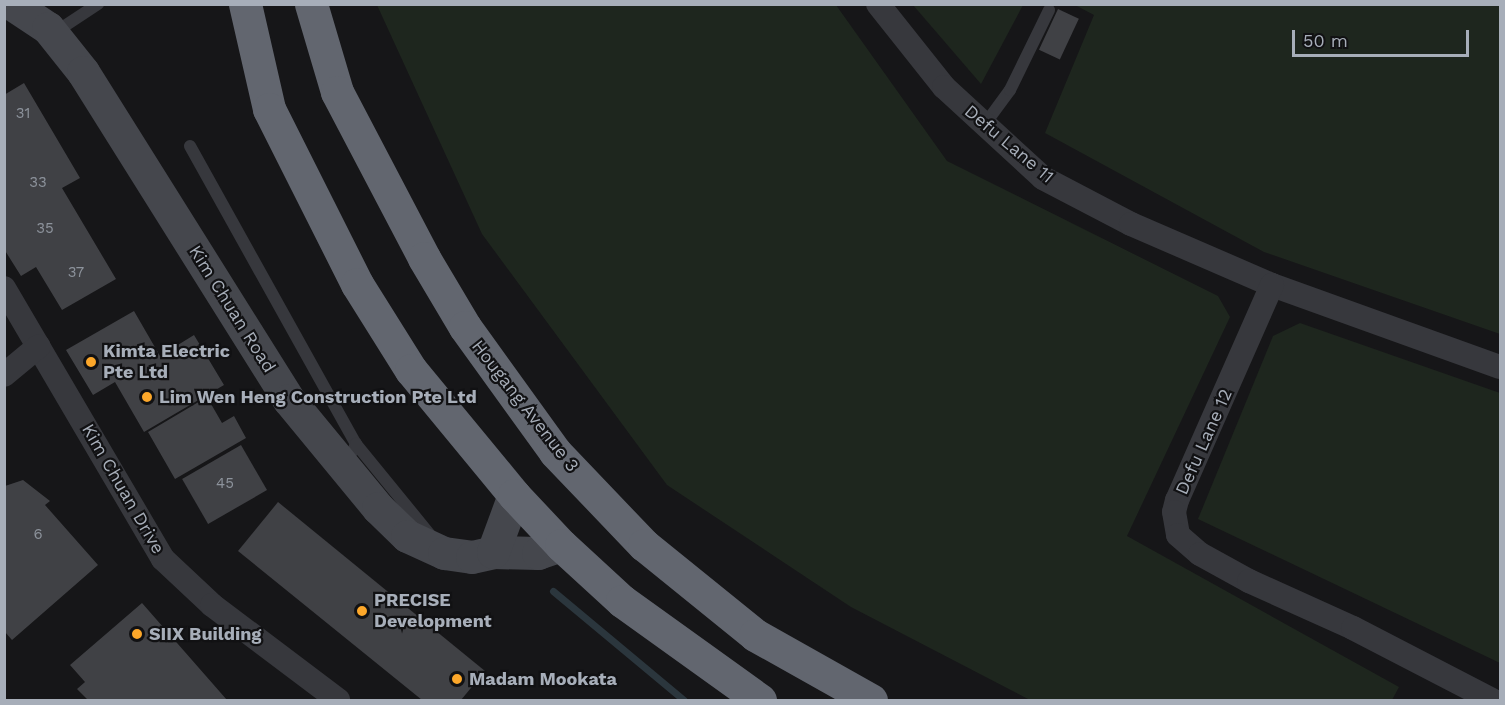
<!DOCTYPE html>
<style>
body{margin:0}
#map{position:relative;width:1505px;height:705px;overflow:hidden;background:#161618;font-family:"Work Sans",sans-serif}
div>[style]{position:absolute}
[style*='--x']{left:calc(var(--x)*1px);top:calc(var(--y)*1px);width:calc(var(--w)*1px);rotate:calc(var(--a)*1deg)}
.green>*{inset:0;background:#1e261e}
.stream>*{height:7px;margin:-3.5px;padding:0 3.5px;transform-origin:3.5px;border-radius:3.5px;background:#2b363d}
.building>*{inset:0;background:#404145;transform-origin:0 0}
.lane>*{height:12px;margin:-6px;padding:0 6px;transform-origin:6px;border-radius:6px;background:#37383d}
.street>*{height:24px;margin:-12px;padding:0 12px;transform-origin:12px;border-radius:12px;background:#37383d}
.secondary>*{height:33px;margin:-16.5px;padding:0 16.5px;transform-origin:16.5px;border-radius:16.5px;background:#45474d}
.highway>*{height:33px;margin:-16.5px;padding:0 16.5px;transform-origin:16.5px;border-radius:16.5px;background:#62666f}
.dots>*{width:16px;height:16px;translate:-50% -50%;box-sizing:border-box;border:3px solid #111113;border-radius:50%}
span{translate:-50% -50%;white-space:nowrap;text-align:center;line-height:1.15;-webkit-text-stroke:4.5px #111113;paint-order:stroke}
.number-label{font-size:15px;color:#8d939c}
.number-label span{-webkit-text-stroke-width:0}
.street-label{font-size:18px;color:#a7aeb9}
.poi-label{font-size:18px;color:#a7aeb9;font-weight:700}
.left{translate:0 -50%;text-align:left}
.frame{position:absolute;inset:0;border:6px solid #a7aeb9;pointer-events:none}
.scale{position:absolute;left:1292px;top:30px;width:177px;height:27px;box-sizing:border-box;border:3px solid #a7aeb9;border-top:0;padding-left:8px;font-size:18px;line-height:21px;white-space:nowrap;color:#a7aeb9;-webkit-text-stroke:4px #111113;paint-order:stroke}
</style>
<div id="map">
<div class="green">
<i style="clip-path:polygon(377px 5px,836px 5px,947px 161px,1218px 296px,1230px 317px,1127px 536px,1399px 687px,1392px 700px,1030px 700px,851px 607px,667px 485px,482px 234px)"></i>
<i style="clip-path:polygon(913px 5px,1023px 5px,981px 84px)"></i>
<i style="clip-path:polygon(1075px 5px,1500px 5px,1500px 334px,1264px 252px,1045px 133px,1094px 15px)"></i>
<i style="clip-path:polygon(1300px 323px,1500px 393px,1500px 663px,1198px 519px,1273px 336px)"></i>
</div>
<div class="stream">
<i style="--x:553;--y:591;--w:170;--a:39.8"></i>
</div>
<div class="building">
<i style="left:1058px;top:9px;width:23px;height:45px;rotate:25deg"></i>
<i style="clip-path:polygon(24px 83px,80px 178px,62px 188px,116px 279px,62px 310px,36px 267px,21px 276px,4px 249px,4px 95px)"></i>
<i style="clip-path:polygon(134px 311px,160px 356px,194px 335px,224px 385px,144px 432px,115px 382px,93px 395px,66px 350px)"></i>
<i style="clip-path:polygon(207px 397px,222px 423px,234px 416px,246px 438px,175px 479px,148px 432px)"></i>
<i style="left:241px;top:445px;width:52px;height:68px;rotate:60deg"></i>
<i style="clip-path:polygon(23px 480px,50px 501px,45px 505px,98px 565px,12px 640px,5px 632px,5px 486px)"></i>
<i style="clip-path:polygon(278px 502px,485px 671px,461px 700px,422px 700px,238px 551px)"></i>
<i style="clip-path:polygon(142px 603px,227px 700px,88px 700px,77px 689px,85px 682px,70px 665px)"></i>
</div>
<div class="lane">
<i style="--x:54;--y:33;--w:53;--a:-33.4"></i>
<i style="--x:985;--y:124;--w:42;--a:-53.7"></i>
<i style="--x:1010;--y:90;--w:89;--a:-64"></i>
<i style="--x:190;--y:146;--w:341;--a:60.9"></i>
<i style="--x:353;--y:451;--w:8;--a:-67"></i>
<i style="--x:356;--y:444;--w:119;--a:50.8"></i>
</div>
<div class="street">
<i style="--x:878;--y:4;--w:106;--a:51.5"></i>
<i style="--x:944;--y:87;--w:134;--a:42.6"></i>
<i style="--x:1043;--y:178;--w:99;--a:27.6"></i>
<i style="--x:1131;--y:224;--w:154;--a:23.4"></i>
<i style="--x:1272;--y:285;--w:242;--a:19.8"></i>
<i style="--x:1272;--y:285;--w:235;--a:113.8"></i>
<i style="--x:1177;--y:500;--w:12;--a:104"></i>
<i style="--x:1174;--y:512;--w:23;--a:80"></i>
<i style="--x:1178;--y:535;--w:29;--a:41"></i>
<i style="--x:1200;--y:554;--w:56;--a:28.9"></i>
<i style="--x:1249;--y:581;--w:114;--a:24.3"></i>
<i style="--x:1353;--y:628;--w:157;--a:27.4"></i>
<i style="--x:4;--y:288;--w:314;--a:59.6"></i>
<i style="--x:163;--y:559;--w:67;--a:43.2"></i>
<i style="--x:212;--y:605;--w:158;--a:37"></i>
<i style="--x:4;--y:375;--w:45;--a:-39.6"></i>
</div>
<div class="secondary">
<i style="--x:12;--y:4;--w:43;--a:33.7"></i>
<i style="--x:48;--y:28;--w:56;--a:51.5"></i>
<i style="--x:83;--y:72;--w:387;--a:57.9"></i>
<i style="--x:289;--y:400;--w:140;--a:50.5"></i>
<i style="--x:378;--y:508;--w:40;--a:44"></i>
<i style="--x:407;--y:536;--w:41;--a:24.7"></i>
<i style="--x:444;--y:553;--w:28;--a:8"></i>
<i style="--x:472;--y:557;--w:22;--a:-13"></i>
<i style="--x:493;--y:552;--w:45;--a:1.3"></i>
<i style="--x:538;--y:553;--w:24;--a:-19"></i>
<i style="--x:493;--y:552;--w:61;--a:-69.8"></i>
</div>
<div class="highway">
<i style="--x:245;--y:4;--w:108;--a:77.1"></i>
<i style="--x:269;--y:109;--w:196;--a:63.3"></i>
<i style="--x:357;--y:284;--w:102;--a:57.9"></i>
<i style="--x:411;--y:370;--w:162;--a:50.5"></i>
<i style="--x:514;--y:495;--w:69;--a:46.8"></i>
<i style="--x:561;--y:545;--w:83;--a:42.6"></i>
<i style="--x:622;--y:601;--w:170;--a:35.7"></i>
<i style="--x:311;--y:4;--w:92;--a:73.5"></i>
<i style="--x:337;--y:92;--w:187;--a:62.3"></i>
<i style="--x:424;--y:258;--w:80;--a:59.3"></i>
<i style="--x:465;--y:327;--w:154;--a:54.2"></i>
<i style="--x:555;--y:452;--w:129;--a:46.3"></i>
<i style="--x:644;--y:545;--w:143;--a:39"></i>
<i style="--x:755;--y:635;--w:133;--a:29.3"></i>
</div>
<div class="dots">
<i style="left:91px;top:362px;background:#fca72a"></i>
<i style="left:147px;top:397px;background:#fca72a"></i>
<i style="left:362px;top:611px;background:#fca72a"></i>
<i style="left:137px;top:634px;background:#fca72a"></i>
<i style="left:457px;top:679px;background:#fca72a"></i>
</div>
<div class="number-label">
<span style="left:23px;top:114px">31</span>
<span style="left:38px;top:183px">33</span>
<span style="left:45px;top:229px">35</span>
<span style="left:76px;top:273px">37</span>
<span style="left:225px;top:484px">45</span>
<span style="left:38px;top:535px">6</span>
</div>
<div class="street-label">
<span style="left:1009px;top:144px;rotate:40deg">Defu Lane 11</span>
<span style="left:232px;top:309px;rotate:58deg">Kim Chuan Road</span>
<span style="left:525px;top:406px;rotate:52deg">Hougang Avenue 3</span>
<span style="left:1204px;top:442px;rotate:-66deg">Defu Lane 12</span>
<span style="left:123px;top:489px;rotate:60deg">Kim Chuan Drive</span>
</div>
<div class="poi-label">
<span class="left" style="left:103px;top:362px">Kimta Electric<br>Pte Ltd</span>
<span class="left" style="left:159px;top:397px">Lim Wen Heng Construction Pte Ltd</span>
<span class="left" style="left:374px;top:611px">PRECISE<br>Development</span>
<span class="left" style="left:149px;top:634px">SIIX Building</span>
<span class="left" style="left:469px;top:679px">Madam Mookata</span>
</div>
<div class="frame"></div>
<div class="scale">50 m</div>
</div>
